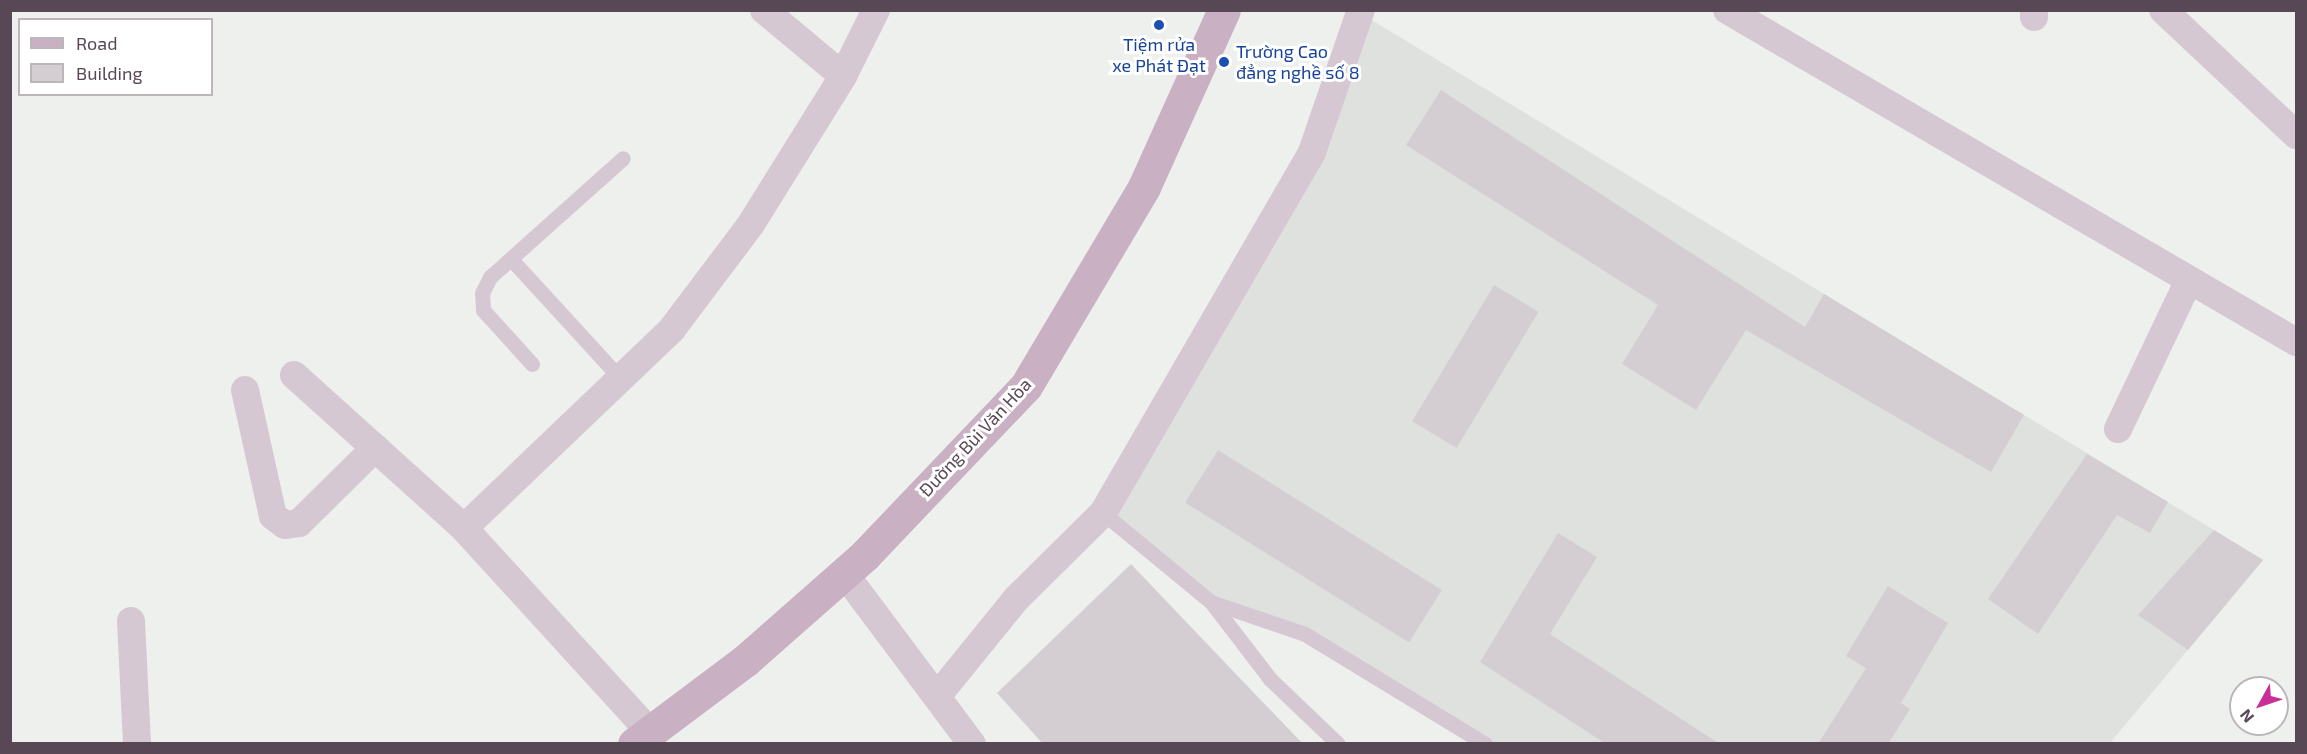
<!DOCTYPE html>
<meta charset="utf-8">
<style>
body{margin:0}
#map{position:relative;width:2307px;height:754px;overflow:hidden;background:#eef0ed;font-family:"Exo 2",sans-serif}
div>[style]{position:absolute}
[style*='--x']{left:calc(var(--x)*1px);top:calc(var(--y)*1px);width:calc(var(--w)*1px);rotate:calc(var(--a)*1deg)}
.education>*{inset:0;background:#dfe1df}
.building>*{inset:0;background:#d4ced2;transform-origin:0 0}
.lane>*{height:15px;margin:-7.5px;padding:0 7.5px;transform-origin:7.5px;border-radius:7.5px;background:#d6c8d3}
.street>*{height:28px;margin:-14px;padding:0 14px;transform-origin:14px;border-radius:14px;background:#d6c8d3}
.primary>*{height:33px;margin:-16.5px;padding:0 16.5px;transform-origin:16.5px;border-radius:16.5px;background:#c9b0c3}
.dots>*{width:16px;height:16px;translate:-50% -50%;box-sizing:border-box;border:3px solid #fff;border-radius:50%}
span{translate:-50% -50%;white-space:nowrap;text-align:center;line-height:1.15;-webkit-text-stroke:6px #fff;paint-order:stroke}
.transit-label{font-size:18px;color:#164399}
.left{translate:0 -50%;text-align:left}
.street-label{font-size:18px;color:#584855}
.frame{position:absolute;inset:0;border:12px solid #584855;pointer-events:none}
.legend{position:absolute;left:18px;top:18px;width:195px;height:78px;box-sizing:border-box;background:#fff;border:2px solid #bcb6bb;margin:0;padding:8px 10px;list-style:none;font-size:18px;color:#584855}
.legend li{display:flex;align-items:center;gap:12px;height:30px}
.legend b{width:30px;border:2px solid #bcb6bb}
.north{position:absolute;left:2229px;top:676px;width:60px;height:60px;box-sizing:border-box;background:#fff;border:2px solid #bcb6bb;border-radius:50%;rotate:230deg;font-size:16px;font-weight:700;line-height:24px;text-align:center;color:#584855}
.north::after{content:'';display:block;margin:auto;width:21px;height:27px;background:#c82f97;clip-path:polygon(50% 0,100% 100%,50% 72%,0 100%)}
</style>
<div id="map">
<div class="education">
<i style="clip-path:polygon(1370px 19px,2214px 530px,2263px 560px,2110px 743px,1485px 744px,1305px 634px,1211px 602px,1112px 520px,1324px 155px)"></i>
</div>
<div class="building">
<i style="clip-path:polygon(1441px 90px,1805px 327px,1824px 294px,2024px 415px,1991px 472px,1746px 330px,1696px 410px,1622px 364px,1658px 305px,1406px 145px)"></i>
<i style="left:1494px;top:285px;width:52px;height:159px;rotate:31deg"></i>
<i style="left:1218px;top:450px;width:264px;height:62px;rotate:32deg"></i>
<i style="clip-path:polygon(2087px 454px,2168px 502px,2150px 533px,2117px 515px,2038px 634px,1988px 599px)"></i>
<i style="clip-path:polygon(2214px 530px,2263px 560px,2188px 650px,2138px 615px)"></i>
<i style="clip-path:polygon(1558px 533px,1597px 557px,1550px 634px,1720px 744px,1606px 744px,1480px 662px)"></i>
<i style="clip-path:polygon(1131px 564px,1232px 670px,1303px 744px,1043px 744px,997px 693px)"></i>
<i style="clip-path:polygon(1888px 586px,1948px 623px,1901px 703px,1910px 709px,1888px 744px,1818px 744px,1866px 668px,1846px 656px)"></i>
</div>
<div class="lane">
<i style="--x:511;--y:259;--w:161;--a:47.5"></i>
<i style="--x:532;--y:364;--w:73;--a:-132.2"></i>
<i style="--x:483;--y:310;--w:17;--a:-93"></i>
<i style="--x:482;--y:293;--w:18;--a:-63"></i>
<i style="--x:490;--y:277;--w:178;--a:-41.8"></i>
<i style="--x:1103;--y:513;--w:140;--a:39.5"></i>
<i style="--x:1211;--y:602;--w:97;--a:52.5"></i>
<i style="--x:1270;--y:679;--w:94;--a:43.7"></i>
<i style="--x:1211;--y:602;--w:99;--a:18.8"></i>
<i style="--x:1305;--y:634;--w:211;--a:31.4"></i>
</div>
<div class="street">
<i style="--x:764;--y:10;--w:103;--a:39.9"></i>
<i style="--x:1727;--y:10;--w:659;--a:30.26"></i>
<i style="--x:2163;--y:10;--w:183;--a:43.2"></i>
<i style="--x:2034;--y:17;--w:7;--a:-90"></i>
<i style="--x:294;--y:375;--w:229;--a:42"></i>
<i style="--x:245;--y:390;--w:129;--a:77.5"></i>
<i style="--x:273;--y:516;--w:15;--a:37"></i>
<i style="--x:285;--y:525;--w:14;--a:-8"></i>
<i style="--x:299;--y:523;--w:107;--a:-44.6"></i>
<i style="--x:2118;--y:429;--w:165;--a:-64.5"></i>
<i style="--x:844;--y:573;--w:214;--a:53.2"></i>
<i style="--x:131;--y:621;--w:123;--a:87.2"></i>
<i style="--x:939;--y:694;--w:122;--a:-51"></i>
<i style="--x:1016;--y:599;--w:122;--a:-44.7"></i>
<i style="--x:1103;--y:513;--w:417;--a:-59.9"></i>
<i style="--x:1312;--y:152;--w:150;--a:-71"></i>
<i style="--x:650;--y:732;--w:276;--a:-132.4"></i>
<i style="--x:464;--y:528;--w:288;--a:-43.7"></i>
<i style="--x:672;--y:329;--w:131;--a:-53"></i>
<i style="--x:751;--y:224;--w:174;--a:-58.1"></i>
<i style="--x:843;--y:76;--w:74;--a:-63.4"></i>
</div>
<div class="primary">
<i style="--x:634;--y:744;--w:140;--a:-36.9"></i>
<i style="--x:746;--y:660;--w:159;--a:-41.4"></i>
<i style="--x:865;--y:555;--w:233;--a:-46.4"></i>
<i style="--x:1026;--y:386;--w:231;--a:-59.3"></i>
<i style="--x:1144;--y:187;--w:194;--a:-65.7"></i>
</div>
<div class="dots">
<i style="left:1159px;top:25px;background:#1a4fb4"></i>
<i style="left:1224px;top:62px;background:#1a4fb4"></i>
</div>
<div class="transit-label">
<span style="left:1159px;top:55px">Tiệm rửa<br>xe Phát Đạt</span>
<span class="left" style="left:1236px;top:62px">Trường Cao<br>đẳng nghề số 8</span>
</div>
<div class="street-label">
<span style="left:975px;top:437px;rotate:-47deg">Đường Bùi Văn Hòa</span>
</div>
<div class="frame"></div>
<ul class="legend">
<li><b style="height:8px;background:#c9b0c3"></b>Road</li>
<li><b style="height:16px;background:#d4ced2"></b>Building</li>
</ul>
<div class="north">N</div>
</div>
